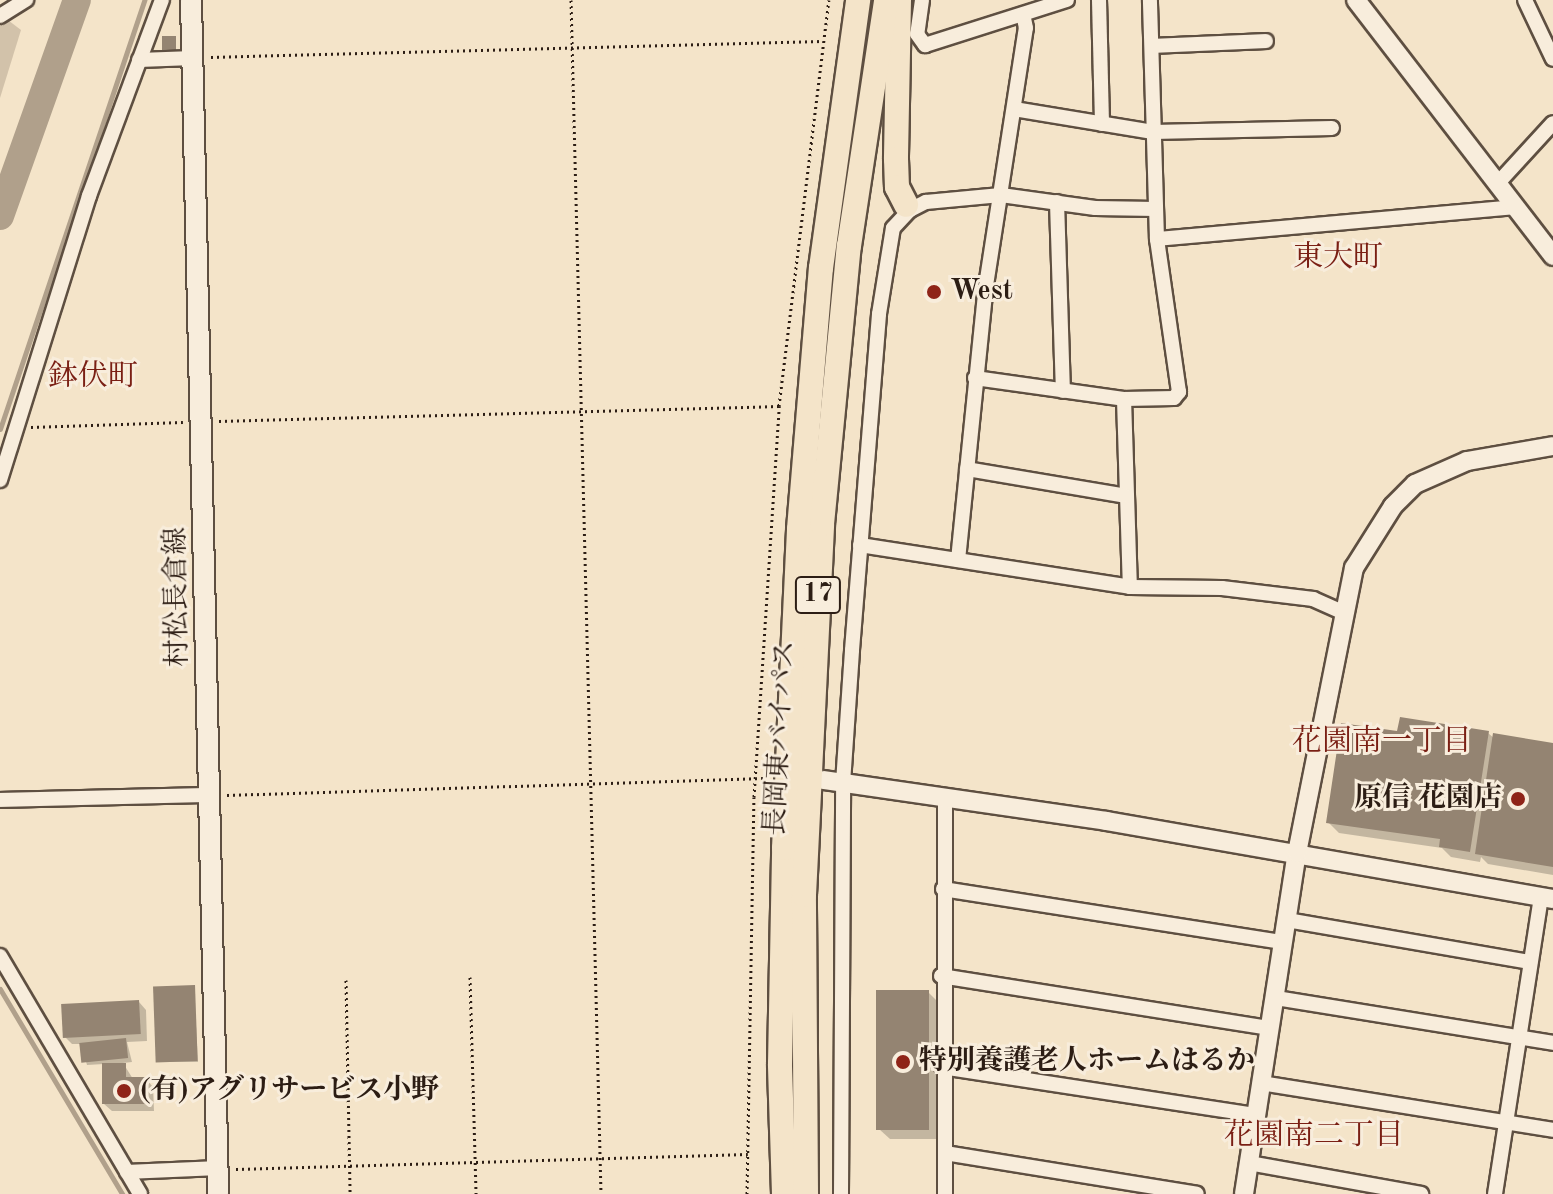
<!DOCTYPE html>
<meta charset="utf-8">
<style>
body{margin:0}
#map{position:relative;width:1553px;height:1194px;overflow:hidden;background:#f4e4c9;font-family:"Old Standard TT","Noto Serif JP",serif}
div>[style]{position:absolute}
[style*='--x']{left:calc(var(--x)*1px);top:calc(var(--y)*1px);width:calc(var(--w)*1px);rotate:calc(var(--a)*1deg)}
.green>*{inset:0;background:#d2c2aa}
.shadow>*{inset:0;background:#0003}
.stream>*{height:5px;margin:-2.5px;padding:0 2.5px;transform-origin:2.5px;border-radius:2.5px;background:#b0a08b}
.river>*{height:28px;margin:-14px;padding:0 14px;transform-origin:14px;border-radius:14px;background:#b0a08b}
.building>*{inset:0;background:#948472;transform-origin:0 0}
.path>*{height:3px;margin-top:-1.5px;transform-origin:0;background:repeating-linear-gradient(90deg,#2c1d14 0 2px,transparent 0 6px)}
.roads{filter:drop-shadow(2px 0 #5e4f41) drop-shadow(-2px 0 #5e4f41) drop-shadow(0 2px #5e4f41) drop-shadow(0 -2px #5e4f41)}
.minor>*{height:14px;margin:-7px;padding:0 7px;transform-origin:7px;border-radius:7px;background:#f8eddc}
.tertiary>*{height:18px;margin:-9px;padding:0 9px;transform-origin:9px;border-radius:9px;background:#f8eddc}
.secondary>*{height:20px;margin:-10px;padding:0 10px;transform-origin:10px;border-radius:10px;background:#f8eddc}
.trunk>*{height:24px;margin:-12px;padding:0 12px;transform-origin:12px;border-radius:12px;background:#f4e4c9}
.dots>*{width:22px;height:22px;translate:-50% -50%;box-sizing:border-box;border:4px solid #f8eddc;border-radius:50%}
span{translate:-50% -50%;white-space:nowrap;text-align:center;line-height:1.15;-webkit-text-stroke:6px #f8eddc;paint-order:stroke}
.shield-label span{padding:2px 6px;background:#f8eddc;border:2px solid;border-radius:6px;-webkit-text-stroke-width:0}
.shield-label{font-size:26px;color:#2c1d14;font-weight:700}
.poi-label{font-size:28px;color:#2c1d14;font-weight:700}
.left{translate:0 -50%;text-align:left}
.right{translate:-100% -50%;text-align:right}
.street-label{font-size:28px;color:#2c1d14}
.neighbourhood-label{font-size:30px;color:#7a1f14}
</style>
<div id="map">
<div class="green">
<i style="clip-path:polygon(0 14px,21px 30px,0 98px)"></i>
</div>
<div class="shadow">
<i style="clip-path:polygon(1488px 733px,1495px 739px,1553px 745px,1553px 875px,1488px 864px,1481px 857px,1480px 862px,1451px 857px,1442px 848px,1339px 833px,1328px 822px,1399px 734px)"></i>
<i style="clip-path:polygon(194px 987px,198px 1062px,158px 1062px,157px 1061px)"></i>
<i style="clip-path:polygon(928px 992px,938px 1002px,939px 1139px,890px 1139px,879px 1129px)"></i>
<i style="clip-path:polygon(139px 1002px,146px 1010px,147px 1041px,127px 1042px,132px 1062px,123px 1063px,133px 1079px,146px 1079px,153px 1087px,154px 1111px,112px 1111px,104px 1104px,104px 1064px,87px 1065px,81px 1044px,72px 1044px,64px 1036px)"></i>
</div>
<div class="stream">
<i style="--x:0;--y:429;--w:453;--a:-71.4"></i>
<i style="--x:0;--y:989;--w:239;--a:59.2"></i>
</div>
<div class="river">
<i style="--x:0;--y:216;--w:229;--a:-70.4"></i>
</div>
<div class="building">
<i style="left:162px;top:36px;width:14px;height:14px"></i>
<i style="clip-path:polygon(1400px 717px,1489px 731px,1470px 852px,1439px 847px,1440px 839px,1326px 823px,1341px 723px,1397px 731px)"></i>
<i style="clip-path:polygon(1493px 733px,1553px 743px,1553px 867px,1475px 854px)"></i>
<i style="left:195px;top:985px;width:76px;height:42px;rotate:88deg"></i>
<i style="left:929px;top:990px;width:140px;height:53px;rotate:90deg"></i>
<i style="left:139px;top:1000px;width:34px;height:78px;rotate:87deg"></i>
<i style="left:126px;top:1038px;width:20px;height:47px;rotate:84deg"></i>
<i style="clip-path:polygon(102px 1063px,126px 1063px,126px 1077px,146px 1077px,147px 1104px,102px 1104px)"></i>
</div>
<div class="path">
<i style="--x:571;--y:0;--w:1194;--a:88.56"></i>
<i style="--x:211;--y:57;--w:612;--a:-1.5"></i>
<i style="--x:219;--y:421;--w:560;--a:-1.53"></i>
<i style="--x:31;--y:427;--w:152;--a:-1.9"></i>
<i style="--x:227;--y:795;--w:540;--a:-1.8"></i>
<i style="--x:470;--y:977;--w:217;--a:88.4"></i>
<i style="--x:346;--y:980;--w:214;--a:88.9"></i>
<i style="--x:236;--y:1169;--w:512;--a:-1.68"></i>
<i style="--x:747;--y:1194;--w:397;--a:-89"></i>
<i style="--x:754;--y:797;--w:392;--a:-86.3"></i>
<i style="--x:779;--y:406;--w:409;--a:-83"></i>
</div>
<div class="roads">
<div class="minor">
<i style="--x:922;--y:0;--w:34;--a:98"></i>
<i style="--x:917;--y:34;--w:14;--a:54"></i>
<i style="--x:925;--y:45;--w:149;--a:-17.6"></i>
<i style="--x:1099;--y:0;--w:124;--a:88.6"></i>
<i style="--x:1525;--y:0;--w:65;--a:64.6"></i>
<i style="--x:0;--y:16;--w:31;--a:-32"></i>
<i style="--x:1152;--y:46;--w:114;--a:-2.5"></i>
<i style="--x:139;--y:60;--w:54;--a:-2.1"></i>
<i style="--x:1014;--y:109;--w:141;--a:9.4"></i>
<i style="--x:1153;--y:132;--w:179;--a:-1.3"></i>
<i style="--x:1498;--y:183;--w:81;--a:-47.5"></i>
<i style="--x:1057;--y:202;--w:189;--a:88.2"></i>
<i style="--x:910;--y:210;--w:18;--a:-27"></i>
<i style="--x:926;--y:202;--w:75;--a:-5.3"></i>
<i style="--x:1001;--y:195;--w:95;--a:7.9"></i>
<i style="--x:1095;--y:208;--w:61;--a:0.9"></i>
<i style="--x:1157;--y:239;--w:359;--a:-5.1"></i>
<i style="--x:975;--y:378;--w:150;--a:8"></i>
<i style="--x:1124;--y:399;--w:50;--a:-1.1"></i>
<i style="--x:1174;--y:398;--w:8;--a:-50"></i>
<i style="--x:1179;--y:392;--w:155;--a:-98.2"></i>
<i style="--x:1157;--y:239;--w:239;--a:-91.7"></i>
<i style="--x:1124;--y:399;--w:188;--a:88.2"></i>
<i style="--x:967;--y:469;--w:161;--a:9.6"></i>
<i style="--x:0;--y:480;--w:298;--a:-72.6"></i>
<i style="--x:89;--y:196;--w:209;--a:-69.6"></i>
<i style="--x:860;--y:545;--w:273;--a:8.8"></i>
<i style="--x:1130;--y:587;--w:92;--a:0.6"></i>
<i style="--x:1222;--y:588;--w:92;--a:6.9"></i>
<i style="--x:1313;--y:599;--w:32;--a:24"></i>
<i style="--x:958;--y:560;--w:269;--a:-84.2"></i>
<i style="--x:985;--y:292;--w:267;--a:-81.2"></i>
<i style="--x:1026;--y:28;--w:14;--a:-102"></i>
<i style="--x:0;--y:800;--w:209;--a:-1.4"></i>
<i style="--x:943;--y:889;--w:342;--a:8.9"></i>
<i style="--x:1287;--y:920;--w:247;--a:9.8"></i>
<i style="--x:0;--y:956;--w:276;--a:59.5"></i>
<i style="--x:941;--y:976;--w:333;--a:9"></i>
<i style="--x:1276;--y:998;--w:281;--a:9.2"></i>
<i style="--x:942;--y:1067;--w:318;--a:8.7"></i>
<i style="--x:1261;--y:1083;--w:296;--a:9.1"></i>
<i style="--x:945;--y:1153;--w:255;--a:9.2"></i>
<i style="--x:1249;--y:1163;--w:175;--a:10.2"></i>
<i style="--x:127;--y:1172;--w:91;--a:-2.5"></i>
<i style="--x:841;--y:1194;--w:411;--a:-89.7"></i>
<i style="--x:843;--y:783;--w:133;--a:-86.1"></i>
<i style="--x:852;--y:650;--w:337;--a:-85.4"></i>
<i style="--x:879;--y:314;--w:87;--a:-80.8"></i>
<i style="--x:893;--y:228;--w:25;--a:-47"></i>
<i style="--x:910;--y:210;--w:6;--a:-129"></i>
<i style="--x:945;--y:1194;--w:398;--a:-90"></i>
<i style="--x:1495;--y:1194;--w:301;--a:-81.2"></i>
</div>
<div class="tertiary">
<i style="--x:1356;--y:0;--w:323;--a:52.4"></i>
<i style="--x:823;--y:780;--w:286;--a:8.2"></i>
<i style="--x:1106;--y:821;--w:454;--a:9.9"></i>
<i style="--x:1244;--y:1194;--w:345;--a:-81.2"></i>
<i style="--x:1297;--y:853;--w:291;--a:-78.7"></i>
<i style="--x:1354;--y:568;--w:73;--a:-57.8"></i>
<i style="--x:1393;--y:506;--w:31;--a:-45"></i>
<i style="--x:1415;--y:484;--w:57;--a:-23.9"></i>
<i style="--x:1467;--y:461;--w:87;--a:-9.9"></i>
</div>
<div class="secondary">
<i style="--x:191;--y:0;--w:1194;--a:88.7"></i>
</div>
<div class="trunk">
<i style="--x:899;--y:0;--w:159;--a:91.1"></i>
<i style="--x:896;--y:159;--w:28;--a:88"></i>
<i style="--x:897;--y:187;--w:20;--a:63"></i>
<i style="--x:784;--y:1194;--w:130;--a:-91.8"></i>
<i style="--x:780;--y:1064;--w:216;--a:-88.9"></i>
<i style="--x:784;--y:848;--w:319;--a:-87.3"></i>
<i style="--x:799;--y:529;--w:262;--a:-85.2"></i>
<i style="--x:821;--y:268;--w:271;--a:-82.1"></i>
<i style="--x:806;--y:1194;--w:299;--a:-90.4"></i>
<i style="--x:804;--y:895;--w:371;--a:-87.2"></i>
<i style="--x:822;--y:524;--w:279;--a:-84.5"></i>
<i style="--x:849;--y:246;--w:249;--a:-81.4"></i>
</div>
</div>
<div class="dots">
<i style="left:934px;top:292px;background:#8f2418"></i>
<i style="left:1518px;top:799px;background:#8f2418"></i>
<i style="left:903px;top:1062px;background:#8f2418"></i>
<i style="left:124px;top:1091px;background:#8f2418"></i>
</div>
<div class="shield-label">
<span style="left:818px;top:595px">17</span>
</div>
<div class="poi-label">
<span class="left" style="left:950px;top:292px">West</span>
<span class="right" style="left:1502px;top:799px">原信 花園店</span>
<span class="left" style="left:919px;top:1062px">特別養護老人ホームはるか</span>
<span class="left" style="left:140px;top:1091px">(有)アグリサービス小野</span>
</div>
<div class="street-label">
<span style="left:178px;top:597px;rotate:-91deg">村松長倉線</span>
<span style="left:781px;top:738px;rotate:-87deg">長岡東バイパス</span>
</div>
<div class="neighbourhood-label">
<span style="left:1338px;top:258px">東大町</span>
<span style="left:93px;top:377px">鉢伏町</span>
<span style="left:1382px;top:742px">花園南一丁目</span>
<span style="left:1314px;top:1136px">花園南二丁目</span>
</div>
</div>
